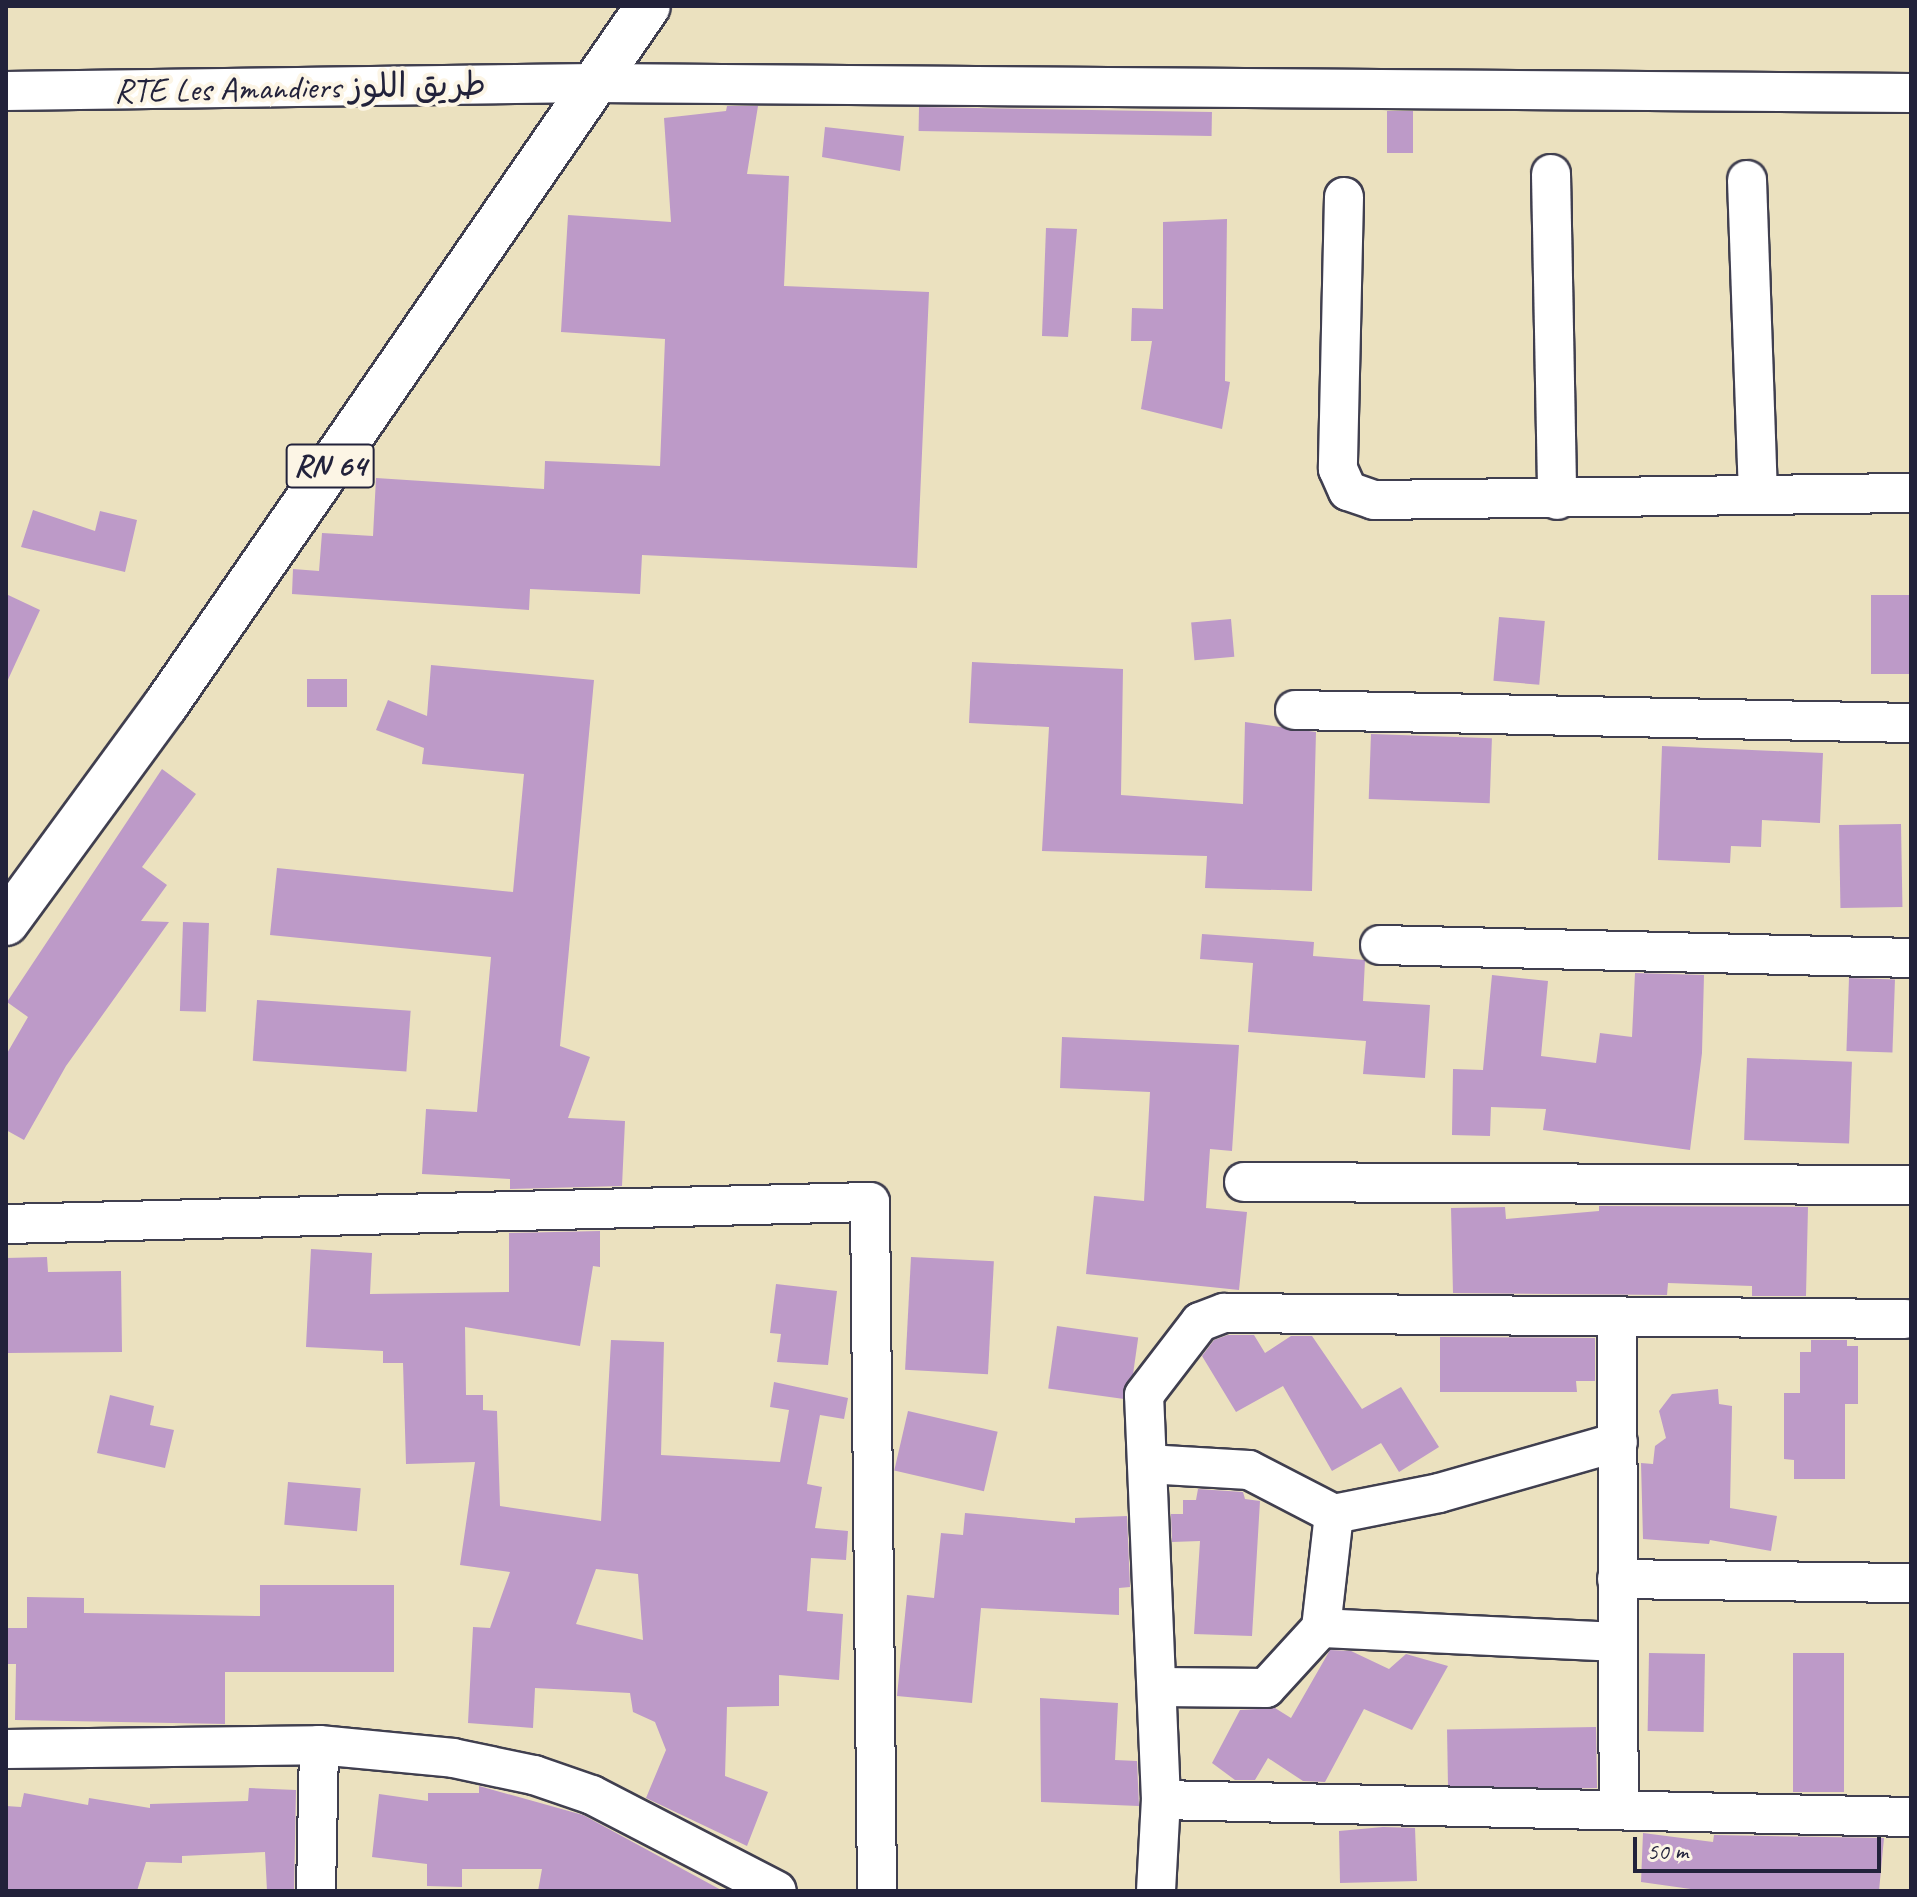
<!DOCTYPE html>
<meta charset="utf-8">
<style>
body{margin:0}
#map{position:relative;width:1917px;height:1897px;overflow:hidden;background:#ebe1bf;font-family:Caveat,"Playpen Sans Arabic",sans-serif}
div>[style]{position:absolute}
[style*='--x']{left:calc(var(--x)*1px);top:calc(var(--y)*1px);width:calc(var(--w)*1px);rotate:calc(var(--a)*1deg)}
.building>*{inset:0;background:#bd9ac8;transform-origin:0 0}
.roads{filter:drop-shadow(2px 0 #403f4f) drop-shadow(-2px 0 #403f4f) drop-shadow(0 2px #403f4f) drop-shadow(0 -2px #403f4f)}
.street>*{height:38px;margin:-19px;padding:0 19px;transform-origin:19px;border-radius:19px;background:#fff}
.primary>*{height:44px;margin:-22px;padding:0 22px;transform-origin:22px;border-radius:22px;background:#fff}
span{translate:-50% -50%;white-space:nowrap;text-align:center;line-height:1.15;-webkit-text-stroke:8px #fcf5e5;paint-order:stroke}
.shield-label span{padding:2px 6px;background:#fcf5e5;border:2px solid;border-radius:6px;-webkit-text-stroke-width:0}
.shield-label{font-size:32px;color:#22223b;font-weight:700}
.street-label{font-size:34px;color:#22223b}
.frame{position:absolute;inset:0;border:8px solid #22223b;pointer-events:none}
.scale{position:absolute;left:1633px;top:1837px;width:248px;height:36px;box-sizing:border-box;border:4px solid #22223b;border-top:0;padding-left:10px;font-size:24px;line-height:28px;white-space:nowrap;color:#22223b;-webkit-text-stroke:6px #fcf5e5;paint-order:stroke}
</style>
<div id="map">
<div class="building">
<i style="clip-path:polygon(727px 106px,758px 106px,747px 174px,789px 176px,784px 286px,929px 292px,917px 568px,642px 555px,640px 594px,530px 589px,529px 610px,292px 594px,293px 569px,319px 571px,322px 533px,373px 536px,376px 478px,544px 489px,545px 461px,660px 466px,665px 339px,561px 332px,568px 215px,671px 222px,664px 118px,726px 111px)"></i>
<i style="left:919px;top:107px;width:293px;height:24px;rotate:1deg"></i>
<i style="left:1387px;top:111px;width:26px;height:42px"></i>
<i style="clip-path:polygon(825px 127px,904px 136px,900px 171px,822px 157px)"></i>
<i style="clip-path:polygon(1227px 219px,1225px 381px,1230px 382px,1222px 429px,1141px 409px,1152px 341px,1131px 341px,1132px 308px,1163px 309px,1163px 222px)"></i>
<i style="clip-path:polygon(1046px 228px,1077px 229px,1068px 337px,1042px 336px)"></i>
<i style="clip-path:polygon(33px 510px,95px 531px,100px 511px,137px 520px,125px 572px,21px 547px)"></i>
<i style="clip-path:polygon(6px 594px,40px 610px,6px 684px)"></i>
<i style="left:1871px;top:595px;width:40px;height:79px"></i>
<i style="left:1499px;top:617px;width:46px;height:64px;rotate:5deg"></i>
<i style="left:1231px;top:619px;width:38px;height:40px;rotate:85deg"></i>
<i style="clip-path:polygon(972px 662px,1123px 669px,1121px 795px,1243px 804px,1245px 722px,1316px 732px,1312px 891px,1205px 888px,1207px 856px,1042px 851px,1049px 727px,969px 723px)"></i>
<i style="clip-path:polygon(431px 665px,594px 680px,560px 1046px,590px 1057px,568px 1118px,625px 1121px,622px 1186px,510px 1189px,510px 1179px,422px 1174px,426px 1109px,477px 1112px,491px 957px,270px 935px,277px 868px,513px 892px,524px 774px,422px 764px,424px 748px,376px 730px,388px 700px,427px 716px)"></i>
<i style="left:307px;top:679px;width:40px;height:28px"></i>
<i style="left:1371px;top:734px;width:121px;height:65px;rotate:2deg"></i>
<i style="clip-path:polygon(1662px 746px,1823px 753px,1820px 823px,1762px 820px,1761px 847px,1731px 846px,1730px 863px,1658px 860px)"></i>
<i style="clip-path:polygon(162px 769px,196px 794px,142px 867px,167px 885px,141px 921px,169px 922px,66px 1066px,24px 1140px,6px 1130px,6px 1055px,28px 1017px,7px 1002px)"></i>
<i style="left:1901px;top:824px;width:83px;height:62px;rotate:89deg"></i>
<i style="left:183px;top:922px;width:26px;height:89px;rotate:2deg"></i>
<i style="clip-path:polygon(1202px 934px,1314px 942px,1313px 956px,1365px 960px,1363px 1001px,1430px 1005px,1425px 1078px,1363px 1074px,1366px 1041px,1248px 1032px,1253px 963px,1200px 959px)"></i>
<i style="clip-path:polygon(1635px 973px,1704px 975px,1702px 1053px,1690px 1150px,1543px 1130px,1546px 1109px,1491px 1107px,1490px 1136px,1452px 1135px,1453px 1069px,1483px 1070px,1492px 975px,1548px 981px,1541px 1056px,1596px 1063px,1600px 1033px,1632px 1037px)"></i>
<i style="left:1849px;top:978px;width:46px;height:73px;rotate:2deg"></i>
<i style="left:257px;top:1000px;width:154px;height:61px;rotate:4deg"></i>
<i style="clip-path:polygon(1062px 1037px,1239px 1045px,1232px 1151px,1210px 1149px,1206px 1208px,1247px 1212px,1239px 1290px,1086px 1274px,1094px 1196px,1144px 1201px,1150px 1092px,1060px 1088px)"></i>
<i style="left:1747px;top:1058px;width:105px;height:82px;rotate:2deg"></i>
<i style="clip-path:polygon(1599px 1206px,1808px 1207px,1806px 1296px,1752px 1296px,1752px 1286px,1668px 1283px,1667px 1295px,1453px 1293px,1451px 1208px,1505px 1207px,1506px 1219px,1599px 1211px)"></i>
<i style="clip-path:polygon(evenodd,600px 1231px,600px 1267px,593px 1266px,580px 1346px,465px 1327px,466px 1395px,483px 1395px,483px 1410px,497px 1411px,500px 1506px,601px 1521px,611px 1340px,664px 1342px,661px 1455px,780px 1462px,789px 1410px,770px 1407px,774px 1382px,848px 1398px,844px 1419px,820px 1415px,807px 1484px,822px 1487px,815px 1528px,848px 1531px,846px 1560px,811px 1558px,807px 1611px,843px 1614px,839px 1680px,779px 1675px,779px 1706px,727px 1707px,725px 1776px,768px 1792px,747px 1846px,646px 1798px,666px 1750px,655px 1722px,633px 1712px,630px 1693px,535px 1688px,533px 1728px,468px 1723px,473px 1627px,490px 1628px,510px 1572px,460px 1565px,475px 1462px,406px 1464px,403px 1363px,383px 1363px,383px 1351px,306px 1347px,311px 1249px,372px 1253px,370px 1294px,509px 1292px,509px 1233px,600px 1231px,596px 1569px,638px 1574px,643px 1640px,576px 1624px,596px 1569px)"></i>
<i style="clip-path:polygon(47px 1257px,48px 1272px,121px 1271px,122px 1352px,8px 1353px,6px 1258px)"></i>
<i style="left:911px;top:1257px;width:83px;height:113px;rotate:3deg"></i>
<i style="clip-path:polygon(776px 1284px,837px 1291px,828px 1365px,777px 1362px,781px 1334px,770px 1333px)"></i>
<i style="left:1057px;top:1326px;width:82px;height:63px;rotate:8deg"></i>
<i style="clip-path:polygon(1228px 1335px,1254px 1335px,1265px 1353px,1291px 1336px,1312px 1336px,1362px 1409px,1401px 1387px,1439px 1447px,1399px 1472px,1381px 1443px,1332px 1471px,1283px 1386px,1236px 1412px,1202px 1356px,1214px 1340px)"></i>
<i style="clip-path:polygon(1440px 1337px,1595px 1338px,1595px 1381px,1576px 1381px,1577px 1392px,1440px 1392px)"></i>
<i style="clip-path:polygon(1811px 1340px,1847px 1340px,1847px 1346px,1858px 1346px,1858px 1404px,1845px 1404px,1845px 1479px,1794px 1479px,1794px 1460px,1784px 1459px,1784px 1393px,1800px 1393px,1800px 1352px,1811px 1352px)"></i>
<i style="clip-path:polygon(1718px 1389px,1719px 1404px,1732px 1406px,1730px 1508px,1777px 1516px,1771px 1551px,1710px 1540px,1709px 1544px,1643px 1539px,1641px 1463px,1653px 1464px,1655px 1446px,1666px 1438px,1659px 1411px,1672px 1394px)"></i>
<i style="clip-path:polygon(110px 1395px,154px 1406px,150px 1425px,174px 1430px,165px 1468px,97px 1453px)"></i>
<i style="left:908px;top:1411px;width:92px;height:61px;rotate:13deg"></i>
<i style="left:288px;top:1482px;width:73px;height:43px;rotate:5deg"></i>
<i style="clip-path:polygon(1198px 1489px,1243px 1492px,1245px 1499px,1260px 1501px,1252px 1636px,1194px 1634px,1200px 1541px,1172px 1542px,1171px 1514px,1183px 1514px,1183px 1500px,1196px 1500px)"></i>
<i style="clip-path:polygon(965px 1513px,1075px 1523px,1075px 1518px,1127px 1516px,1130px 1587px,1119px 1588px,1119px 1615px,981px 1608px,972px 1703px,897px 1696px,907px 1595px,934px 1598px,941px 1533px,963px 1535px)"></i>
<i style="clip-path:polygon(260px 1585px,394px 1585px,394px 1672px,225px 1672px,225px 1724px,15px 1720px,16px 1664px,6px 1664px,6px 1628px,27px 1628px,27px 1597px,84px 1598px,84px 1613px,260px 1616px)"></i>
<i style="clip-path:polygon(1330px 1650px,1351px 1651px,1389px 1669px,1406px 1654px,1448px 1666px,1412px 1730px,1364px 1709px,1325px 1782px,1303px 1781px,1268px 1758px,1255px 1780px,1235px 1780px,1212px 1763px,1240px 1710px,1275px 1708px,1291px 1718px)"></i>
<i style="left:1649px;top:1653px;width:56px;height:78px;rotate:1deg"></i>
<i style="left:1793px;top:1653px;width:51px;height:139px"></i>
<i style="clip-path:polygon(1040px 1698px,1118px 1703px,1115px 1760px,1137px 1761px,1139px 1806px,1041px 1802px)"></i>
<i style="left:1596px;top:1727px;width:61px;height:149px;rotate:89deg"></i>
<i style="clip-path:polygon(479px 1786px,583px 1815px,723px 1891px,538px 1891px,542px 1869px,462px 1869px,462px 1887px,427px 1886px,427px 1864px,372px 1857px,379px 1794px,428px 1801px,428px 1793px,479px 1793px)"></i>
<i style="clip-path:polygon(249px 1788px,296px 1790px,294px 1891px,267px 1891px,265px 1852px,182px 1856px,182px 1863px,146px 1862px,137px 1891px,6px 1891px,6px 1806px,21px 1807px,24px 1793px,88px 1805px,89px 1798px,150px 1808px,150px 1804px,248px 1801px)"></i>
<i style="clip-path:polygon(1383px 1827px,1415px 1828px,1417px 1881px,1340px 1883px,1339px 1831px)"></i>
<i style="clip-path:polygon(1643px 1833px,1713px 1842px,1714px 1835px,1884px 1838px,1879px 1891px,1705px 1891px,1641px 1882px)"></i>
</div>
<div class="roads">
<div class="street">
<i style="--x:6;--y:91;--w:589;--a:-0.78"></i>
<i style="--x:595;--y:83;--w:1316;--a:0.44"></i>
<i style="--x:1551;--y:174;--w:326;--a:88.9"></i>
<i style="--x:1747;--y:180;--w:313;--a:88"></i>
<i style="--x:1344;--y:197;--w:272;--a:91.3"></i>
<i style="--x:1338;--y:469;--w:24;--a:66"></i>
<i style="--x:1348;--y:491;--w:28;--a:19"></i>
<i style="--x:1374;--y:500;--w:537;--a:-0.75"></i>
<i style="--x:1295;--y:710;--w:616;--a:1.21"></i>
<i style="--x:1380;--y:945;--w:531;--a:1.4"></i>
<i style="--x:1244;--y:1182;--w:667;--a:0.26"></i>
<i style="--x:6;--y:1224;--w:864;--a:-1.46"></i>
<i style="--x:870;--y:1202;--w:689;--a:89.42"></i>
<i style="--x:1617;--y:1317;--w:491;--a:89.8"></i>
<i style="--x:1147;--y:1464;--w:102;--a:3.4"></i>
<i style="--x:1249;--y:1470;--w:96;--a:27.4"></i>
<i style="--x:1334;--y:1514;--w:115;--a:96.5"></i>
<i style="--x:1321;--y:1628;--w:295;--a:2.7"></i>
<i style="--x:1334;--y:1514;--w:107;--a:-11.3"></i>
<i style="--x:1439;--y:1493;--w:186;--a:-15.9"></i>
<i style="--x:1617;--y:1579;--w:294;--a:0.8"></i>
<i style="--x:1159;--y:1687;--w:107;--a:0.5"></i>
<i style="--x:1266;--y:1688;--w:81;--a:-47.5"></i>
<i style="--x:6;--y:1749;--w:313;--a:-0.7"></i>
<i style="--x:319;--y:1745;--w:135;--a:5.5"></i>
<i style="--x:453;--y:1758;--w:83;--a:11.9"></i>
<i style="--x:534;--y:1775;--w:61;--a:19"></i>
<i style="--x:592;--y:1795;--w:208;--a:27.4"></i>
<i style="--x:1161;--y:1800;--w:405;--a:-92.4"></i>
<i style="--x:1144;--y:1395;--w:92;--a:-52.5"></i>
<i style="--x:1200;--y:1322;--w:26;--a:-21"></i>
<i style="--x:1224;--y:1313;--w:681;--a:0.5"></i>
<i style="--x:316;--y:1891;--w:146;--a:-88.8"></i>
<i style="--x:1156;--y:1891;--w:91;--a:-86.9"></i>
<i style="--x:1161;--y:1800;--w:750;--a:1.3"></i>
</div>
<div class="primary">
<i style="--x:6;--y:923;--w:269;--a:-53.8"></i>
<i style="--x:165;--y:706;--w:850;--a:-55.39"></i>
</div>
</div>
<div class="shield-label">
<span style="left:330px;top:466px">RN 64</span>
</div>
<div class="street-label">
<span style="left:300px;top:87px;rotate:-1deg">RTE Les Amandiers طريق اللوز</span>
</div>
<div class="frame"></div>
<div class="scale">50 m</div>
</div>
